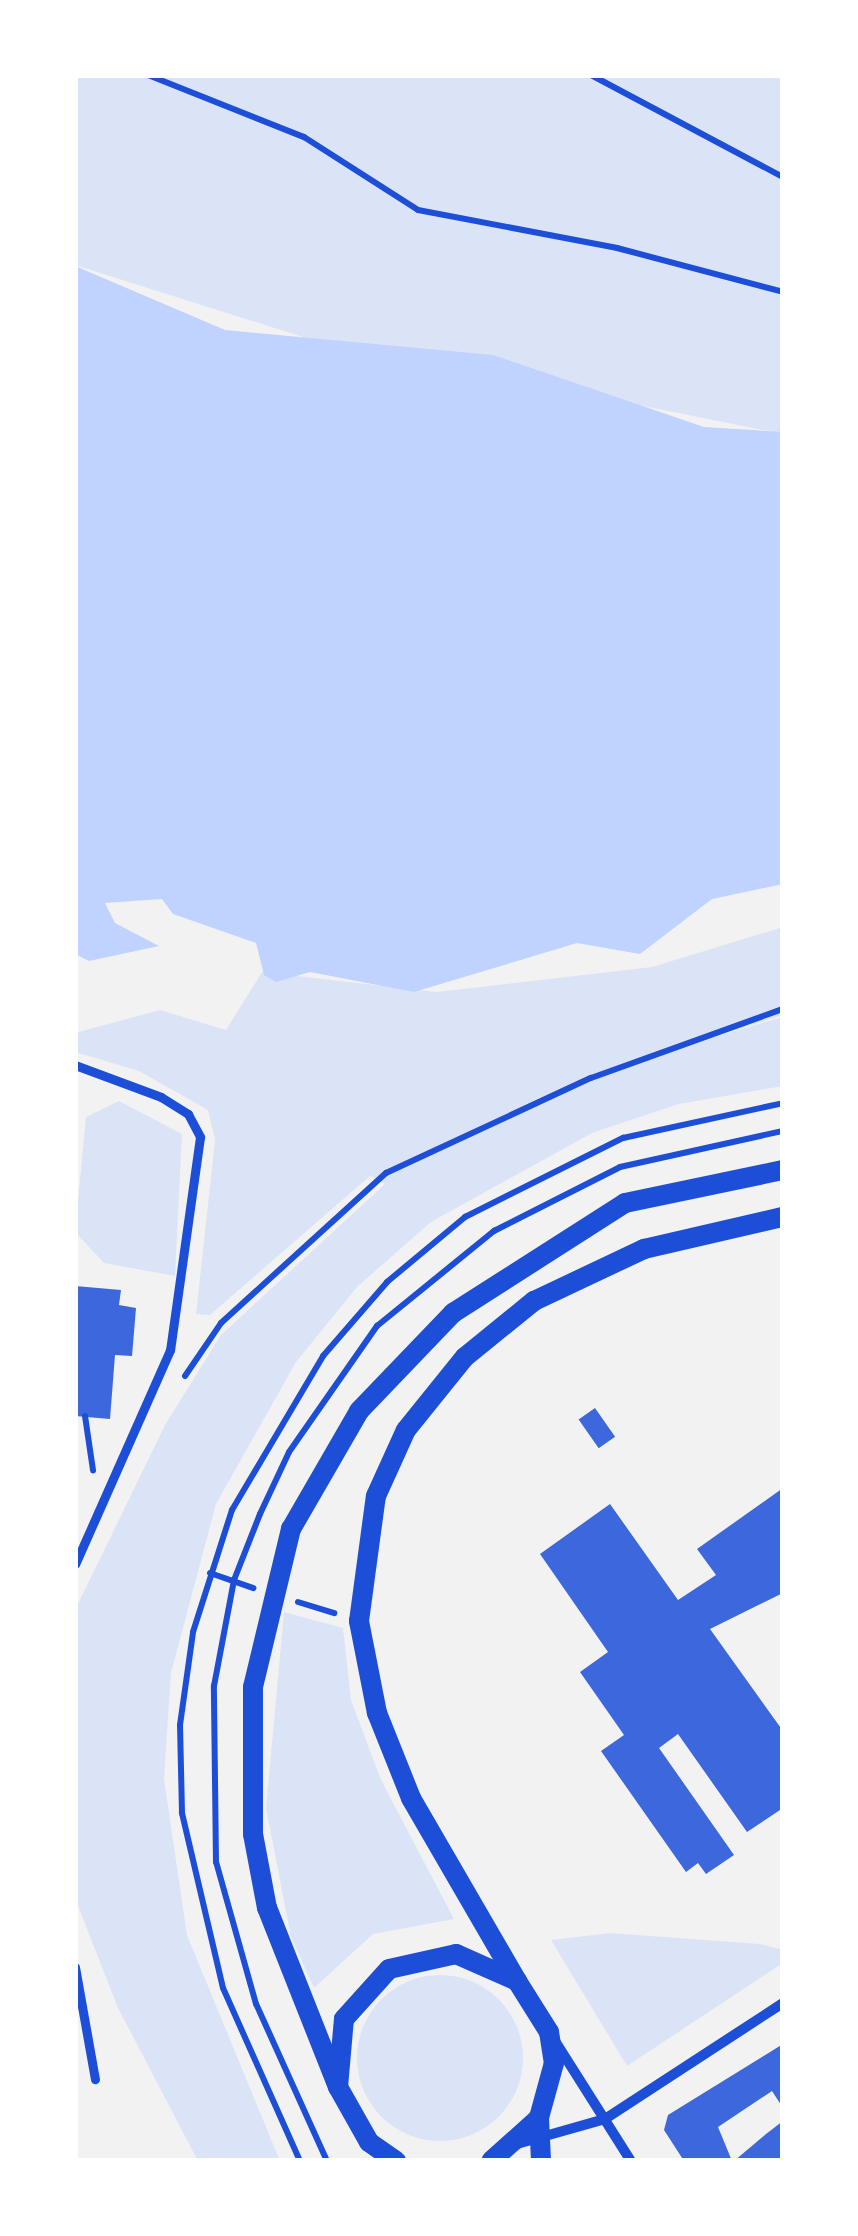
<!DOCTYPE html>
<style>
body{margin:0}
#map{position:relative;width:858px;height:2236px;overflow:hidden;background:#f2f2f2;font-family:Arial,sans-serif}
div>[style]{position:absolute}
[style*='--x']{left:calc(var(--x)*1px);top:calc(var(--y)*1px);width:calc(var(--w)*1px);rotate:calc(var(--a)*1deg)}
.green>*{inset:0;background:#dbe4f7}
.round{border-radius:50%}
.water>*{inset:0;background:#bfd3fe}
.building>*{inset:0;background:#3d67dc;transform-origin:0 0}
.path>*{height:6px;margin:-3px;padding:0 3px;transform-origin:3px;border-radius:3px;background:#1d4ed8}
.pedestrian>*{height:9px;margin:-4.5px;padding:0 4.5px;transform-origin:4.5px;border-radius:4.5px;background:#1d4ed8}
.minor>*{height:10px;margin:-5px;padding:0 5px;transform-origin:5px;border-radius:5px;background:#1d4ed8}
.secondary>*{height:20px;margin:-10px;padding:0 10px;transform-origin:10px;border-radius:10px;background:#1d4ed8}
span{translate:-50% -50%;white-space:nowrap;text-align:center;line-height:1.15;-webkit-text-stroke:8px #fff;paint-order:stroke}
.frame{position:absolute;inset:0;border:78px solid #fff;pointer-events:none}
</style>
<div id="map">
<div class="green">
<i style="clip-path:polygon(75px 75px,783px 75px,783px 434px,306px 338px,75px 265px)"></i>
<i style="clip-path:polygon(783px 927px,783px 1015px,707px 1039px,783px 1017px,783px 1086px,679px 1104px,592px 1133px,431px 1222px,357px 1287px,296px 1362px,216px 1504px,171px 1673px,164px 1779px,187px 1935px,280px 2161px,198px 2161px,118px 2008px,75px 1898px,75px 1610px,165px 1425px,221px 1335px,385px 1184px,370px 1176px,210px 1315px,196px 1314px,215px 1140px,208px 1110px,139px 1071px,75px 1052px,75px 1033px,160px 1010px,226px 1030px,262px 972px,437px 992px,652px 967px)"></i>
<i style="clip-path:polygon(119px 1101px,182px 1134px,175px 1276px,104px 1263px,75px 1232px,86px 1117px)"></i>
<i style="clip-path:polygon(284px 1612px,343px 1628px,351px 1700px,381px 1780px,454px 1919px,373px 1934px,314px 1988px,291px 1937px,266px 1808px)"></i>
<i style="clip-path:polygon(610px 1933px,760px 1944px,783px 1950px,783px 1963px,627px 2066px,551px 1940px)"></i>
<i class="round" style="left:357px;top:1975px;width:166px;height:166px"></i>
</div>
<div class="water">
<i style="clip-path:polygon(75px 266px,225px 330px,493px 355px,704px 427px,783px 432px,783px 884px,712px 899px,640px 954px,577px 943px,414px 992px,310px 972px,276px 982px,264px 975px,256px 943px,173px 914px,162px 899px,105px 903px,115px 923px,159px 946px,89px 961px,75px 954px)"></i>
</div>
<div class="building">
<i style="clip-path:polygon(75px 1286px,121px 1290px,119px 1305px,136px 1308px,132px 1356px,115px 1355px,110px 1419px,75px 1416px)"></i>
<i style="left:595px;top:1408px;width:35px;height:20px;rotate:55deg"></i>
<i style="clip-path:polygon(783px 1488px,783px 1593px,710px 1629px,783px 1731px,783px 1808px,747px 1832px,678px 1734px,659px 1748px,734px 1855px,706px 1874px,698px 1863px,686px 1872px,601px 1751px,624px 1735px,580px 1672px,608px 1652px,540px 1554px,610px 1504px,678px 1600px,716px 1575px,697px 1549px)"></i>
<i style="clip-path:polygon(783px 2044px,783px 2108px,772px 2091px,718px 2127px,732px 2161px,684px 2161px,664px 2130px,668px 2115px)"></i>
<i style="clip-path:polygon(783px 2121px,783px 2161px,734px 2161px,766px 2134px)"></i>
</div>
<div class="path">
<i style="--x:148;--y:75;--w:168;--a:21.7"></i>
<i style="--x:304;--y:137;--w:135;--a:32.6"></i>
<i style="--x:418;--y:210;--w:203;--a:10.8"></i>
<i style="--x:617;--y:248;--w:172;--a:14.8"></i>
<i style="--x:591;--y:75;--w:217;--a:28"></i>
<i style="--x:185;--y:1376;--w:64;--a:-55.8"></i>
<i style="--x:221;--y:1323;--w:223;--a:-42.3"></i>
<i style="--x:386;--y:1173;--w:226;--a:-24.9"></i>
<i style="--x:591;--y:1078;--w:204;--a:-19.8"></i>
<i style="--x:85;--y:1416;--w:55;--a:81.6"></i>
<i style="--x:210;--y:1573;--w:46;--a:19.2"></i>
<i style="--x:298;--y:1602;--w:38;--a:17"></i>
<i style="--x:300;--y:2161;--w:189;--a:-114"></i>
<i style="--x:223;--y:1988;--w:180;--a:-103.2"></i>
<i style="--x:182;--y:1813;--w:88;--a:-91.3"></i>
<i style="--x:180;--y:1725;--w:94;--a:-82"></i>
<i style="--x:193;--y:1632;--w:128;--a:-72.3"></i>
<i style="--x:232;--y:1510;--w:179;--a:-59.4"></i>
<i style="--x:323;--y:1356;--w:98;--a:-49.1"></i>
<i style="--x:387;--y:1282;--w:102;--a:-39.8"></i>
<i style="--x:465;--y:1217;--w:177;--a:-26.6"></i>
<i style="--x:623;--y:1138;--w:164;--a:-12.3"></i>
<i style="--x:327;--y:2161;--w:172;--a:-114.3"></i>
<i style="--x:256;--y:2004;--w:148;--a:-105.7"></i>
<i style="--x:216;--y:1862;--w:176;--a:-90.7"></i>
<i style="--x:214;--y:1686;--w:108;--a:-79.3"></i>
<i style="--x:234;--y:1580;--w:71;--a:-68.5"></i>
<i style="--x:260;--y:1514;--w:68;--a:-64.9"></i>
<i style="--x:289;--y:1452;--w:154;--a:-55.1"></i>
<i style="--x:377;--y:1326;--w:151;--a:-39.1"></i>
<i style="--x:494;--y:1231;--w:141;--a:-26.9"></i>
<i style="--x:620;--y:1167;--w:167;--a:-12.5"></i>
</div>
<div class="pedestrian">
<i style="--x:75;--y:1065;--w:92;--a:20.4"></i>
<i style="--x:161;--y:1097;--w:32;--a:32"></i>
<i style="--x:188;--y:1114;--w:26;--a:62"></i>
<i style="--x:200;--y:1137;--w:215;--a:98"></i>
<i style="--x:170;--y:1350;--w:234;--a:113.9"></i>
<i style="--x:75;--y:1967;--w:114;--a:79.9"></i>
</div>
<div class="minor">
<i style="--x:555;--y:2041;--w:142;--a:57.7"></i>
<i style="--x:517;--y:2144;--w:91;--a:-15.9"></i>
<i style="--x:605;--y:2119;--w:212;--a:-33.1"></i>
</div>
<div class="secondary">
<i style="--x:517;--y:1981;--w:211;--a:-120.1"></i>
<i style="--x:411;--y:1798;--w:92;--a:-111.8"></i>
<i style="--x:377;--y:1713;--w:94;--a:-101.1"></i>
<i style="--x:359;--y:1621;--w:126;--a:-82.3"></i>
<i style="--x:376;--y:1496;--w:72;--a:-65.6"></i>
<i style="--x:406;--y:1430;--w:94;--a:-51.1"></i>
<i style="--x:465;--y:1357;--w:89;--a:-39.1"></i>
<i style="--x:534;--y:1301;--w:122;--a:-25.3"></i>
<i style="--x:644;--y:1249;--w:143;--a:-13"></i>
<i style="--x:338;--y:2087;--w:193;--a:-111.6"></i>
<i style="--x:267;--y:1908;--w:75;--a:-100.7"></i>
<i style="--x:253;--y:1834;--w:147;--a:-90"></i>
<i style="--x:253;--y:1687;--w:163;--a:-76.5"></i>
<i style="--x:291;--y:1529;--w:136;--a:-60"></i>
<i style="--x:359;--y:1411;--w:136;--a:-46.2"></i>
<i style="--x:453;--y:1313;--w:204;--a:-32.6"></i>
<i style="--x:625;--y:1203;--w:161;--a:-11.8"></i>
<i style="--x:539;--y:2118;--w:43;--a:87.3"></i>
<i style="--x:396;--y:2161;--w:33;--a:-145"></i>
<i style="--x:369;--y:2142;--w:63;--a:-119.4"></i>
<i style="--x:338;--y:2087;--w:68;--a:-85"></i>
<i style="--x:344;--y:2019;--w:67;--a:-48"></i>
<i style="--x:389;--y:1969;--w:69;--a:-12.6"></i>
<i style="--x:456;--y:1954;--w:67;--a:23.9"></i>
<i style="--x:517;--y:1981;--w:60;--a:57.9"></i>
<i style="--x:549;--y:2032;--w:31;--a:81"></i>
<i style="--x:554;--y:2063;--w:57;--a:105.3"></i>
<i style="--x:539;--y:2118;--w:64;--a:138.1"></i>
</div>
<div class="frame"></div>
</div>
